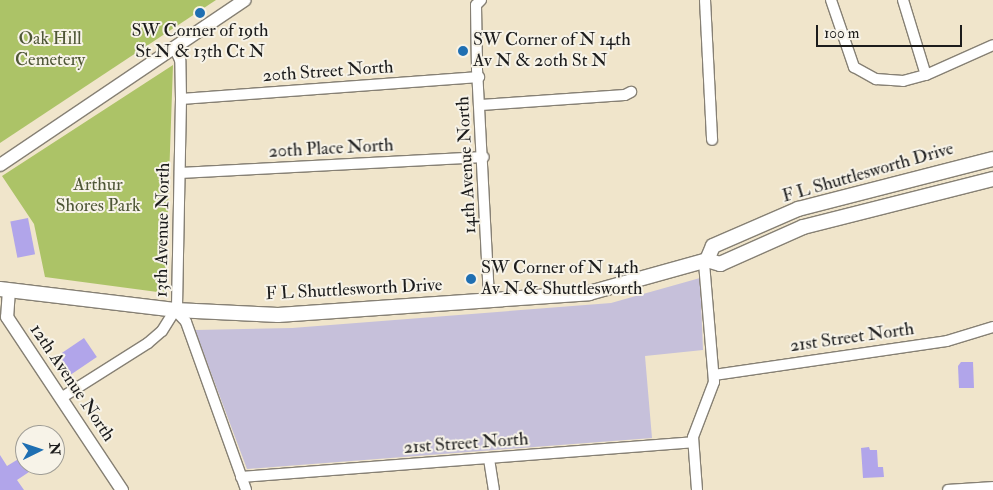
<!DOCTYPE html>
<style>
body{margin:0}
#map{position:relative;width:993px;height:490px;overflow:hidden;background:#f0e5cb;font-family:"IM FELL Double Pica",serif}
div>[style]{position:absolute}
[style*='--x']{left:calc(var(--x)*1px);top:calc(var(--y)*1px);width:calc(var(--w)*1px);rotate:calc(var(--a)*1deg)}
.industrial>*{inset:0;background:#c6c0da}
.green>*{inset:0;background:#acc367}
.building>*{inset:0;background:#b1a5ea;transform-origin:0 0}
.roads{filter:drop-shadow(1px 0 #868074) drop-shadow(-1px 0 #868074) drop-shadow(0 1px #868074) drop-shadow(0 -1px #868074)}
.minor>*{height:10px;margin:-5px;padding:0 5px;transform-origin:5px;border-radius:5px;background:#fff}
.tertiary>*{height:12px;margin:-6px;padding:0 6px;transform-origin:6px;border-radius:6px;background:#fff}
.secondary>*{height:14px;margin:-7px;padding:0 7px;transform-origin:7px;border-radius:7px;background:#fff}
.dots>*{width:14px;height:14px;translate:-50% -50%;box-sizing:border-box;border:2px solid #f7f3e8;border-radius:50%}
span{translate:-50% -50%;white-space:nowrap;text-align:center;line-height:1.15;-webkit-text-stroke:4px #f7f3e8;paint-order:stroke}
.poi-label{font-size:18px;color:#1c1c1c}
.left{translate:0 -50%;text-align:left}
.park-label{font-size:18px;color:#4e5636}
.street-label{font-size:18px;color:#1c1c1c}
.north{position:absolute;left:15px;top:425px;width:50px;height:50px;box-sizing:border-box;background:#f7f3e8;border:1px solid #9f9d96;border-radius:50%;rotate:86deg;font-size:14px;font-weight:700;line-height:20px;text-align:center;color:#1c1c1c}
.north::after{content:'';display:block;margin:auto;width:18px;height:22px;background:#1f6fb2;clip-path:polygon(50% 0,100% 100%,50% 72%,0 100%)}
.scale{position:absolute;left:816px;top:25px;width:146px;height:22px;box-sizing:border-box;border:2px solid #1c1c1c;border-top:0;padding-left:6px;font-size:15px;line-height:18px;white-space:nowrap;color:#1c1c1c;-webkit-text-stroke:4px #f7f3e8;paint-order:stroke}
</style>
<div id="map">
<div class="industrial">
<i style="clip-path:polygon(700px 278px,703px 350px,645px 356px,652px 438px,247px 469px,195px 330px,292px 328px,611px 303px)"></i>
</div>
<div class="green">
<i style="clip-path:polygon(0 0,216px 0,0 143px)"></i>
<i style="clip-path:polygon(173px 65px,165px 293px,45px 277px,34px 224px,2px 176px)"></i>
</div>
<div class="building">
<i style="left:28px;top:218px;width:37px;height:18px;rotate:79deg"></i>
<i style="left:84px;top:338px;width:23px;height:37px;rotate:56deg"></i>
<i style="clip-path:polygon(961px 362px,973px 362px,974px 388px,959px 388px,958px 366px)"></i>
<i style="clip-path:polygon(869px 447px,870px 450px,877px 450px,878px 467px,883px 467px,884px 477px,863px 478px,861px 448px)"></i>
<i style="clip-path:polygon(0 455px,7px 466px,25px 455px,25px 465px,32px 470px,17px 480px,24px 490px,0 490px)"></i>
</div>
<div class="roads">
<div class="minor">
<i style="--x:481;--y:0;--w:7;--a:135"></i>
<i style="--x:476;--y:5;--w:64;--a:89.1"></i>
<i style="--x:477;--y:69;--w:232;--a:87"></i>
<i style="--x:705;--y:0;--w:140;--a:87.1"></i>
<i style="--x:831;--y:0;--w:71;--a:71.1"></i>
<i style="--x:854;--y:67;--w:25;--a:29"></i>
<i style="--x:876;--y:79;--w:27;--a:4"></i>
<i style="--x:903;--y:81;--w:24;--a:-15"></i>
<i style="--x:926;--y:75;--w:73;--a:-24.1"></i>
<i style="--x:903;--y:0;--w:78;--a:73"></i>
<i style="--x:181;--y:99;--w:299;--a:-4.2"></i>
<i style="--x:481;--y:105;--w:144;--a:-4"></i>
<i style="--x:625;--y:95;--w:7;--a:-27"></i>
<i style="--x:180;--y:173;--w:304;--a:-3"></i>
<i style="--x:175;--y:310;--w:16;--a:47"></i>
<i style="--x:186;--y:322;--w:178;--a:70.3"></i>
<i style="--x:714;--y:375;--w:235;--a:-8.3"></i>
<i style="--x:947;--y:341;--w:48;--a:-16.9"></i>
<i style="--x:61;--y:398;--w:103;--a:-32.3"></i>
<i style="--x:148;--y:343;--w:18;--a:-41"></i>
<i style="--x:162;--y:331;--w:28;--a:-58"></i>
<i style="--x:177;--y:307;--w:208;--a:-88.9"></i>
<i style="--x:181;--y:99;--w:39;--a:-91"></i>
<i style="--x:180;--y:60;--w:14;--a:-115"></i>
<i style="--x:489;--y:459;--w:31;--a:81"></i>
<i style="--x:241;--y:477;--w:453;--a:-4.4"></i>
<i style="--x:697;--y:490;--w:53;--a:-94.3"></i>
<i style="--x:693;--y:437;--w:59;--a:-69.1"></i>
<i style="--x:714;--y:382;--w:120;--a:-94.8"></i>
<i style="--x:948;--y:490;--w:45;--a:-3.8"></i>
</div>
<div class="tertiary">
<i style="--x:0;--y:165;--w:295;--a:-34"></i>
<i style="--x:9;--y:290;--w:27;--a:94"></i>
<i style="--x:7;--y:317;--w:208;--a:56.4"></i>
</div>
<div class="secondary">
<i style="--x:707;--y:260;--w:15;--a:-67"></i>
<i style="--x:713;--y:246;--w:93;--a:-23.5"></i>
<i style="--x:798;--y:209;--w:201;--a:-14.4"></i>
<i style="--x:0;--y:289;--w:176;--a:6.8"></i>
<i style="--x:175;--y:310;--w:103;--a:2.8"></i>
<i style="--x:278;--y:315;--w:312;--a:-4"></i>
<i style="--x:589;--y:293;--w:123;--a:-15.6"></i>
<i style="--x:707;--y:260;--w:14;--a:17"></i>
<i style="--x:720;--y:264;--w:91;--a:-24"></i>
<i style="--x:803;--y:227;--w:196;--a:-14.2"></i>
</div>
</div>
<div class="dots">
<i style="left:200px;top:13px;background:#1f6fb2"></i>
<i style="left:463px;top:51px;background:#1f6fb2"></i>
<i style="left:471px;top:279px;background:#1f6fb2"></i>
</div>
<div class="poi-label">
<span style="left:200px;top:42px">SW Corner of 19th<br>St N &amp; 13th Ct N</span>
<span class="left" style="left:473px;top:51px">SW Corner of N 14th<br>Av N &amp; 20th St N</span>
<span class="left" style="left:481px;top:279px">SW Corner of N 14th<br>Av N &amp; Shuttlesworth</span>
</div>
<div class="park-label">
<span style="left:50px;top:50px">Oak Hill<br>Cemetery</span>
<span style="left:98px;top:196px">Arthur<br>Shores Park</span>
</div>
<div class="street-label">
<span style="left:328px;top:72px;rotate:-4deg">20th Street North</span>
<span style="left:331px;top:149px;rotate:-3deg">20th Place North</span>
<span style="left:467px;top:165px;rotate:-93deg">14th Avenue North</span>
<span style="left:868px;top:173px;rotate:-16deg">F L Shuttlesworth Drive</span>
<span style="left:163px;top:230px;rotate:-89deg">13th Avenue North</span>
<span style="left:354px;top:290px;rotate:-3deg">F L Shuttlesworth Drive</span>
<span style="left:852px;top:338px;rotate:-8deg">21st Street North</span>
<span style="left:72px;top:383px;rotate:56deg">12th Avenue North</span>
<span style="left:466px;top:444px;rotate:-4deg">21st Street North</span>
</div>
<div class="north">N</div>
<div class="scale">100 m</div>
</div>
